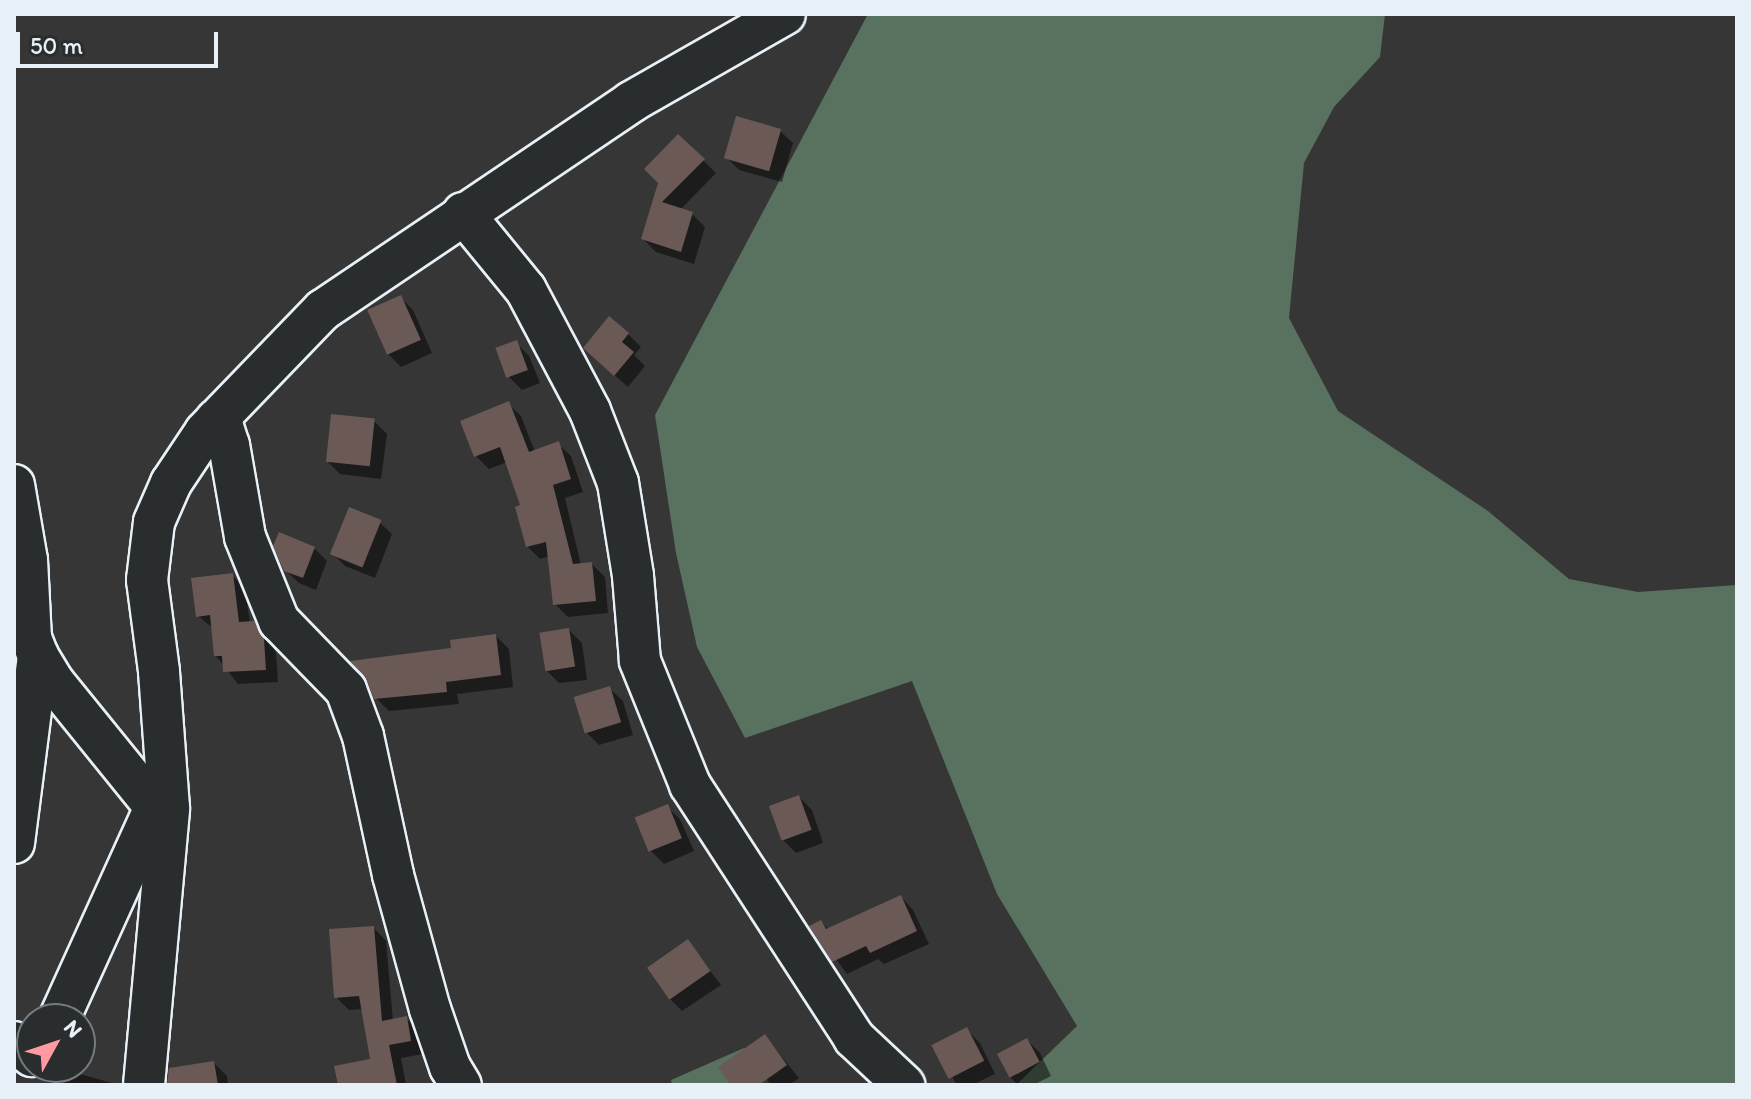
<!DOCTYPE html>
<style>
body{margin:0}
#map{position:relative;width:1751px;height:1099px;overflow:hidden;background:#373636;font-family:Itim,sans-serif}
div>[style]{position:absolute}
[style*='--x']{left:calc(var(--x)*1px);top:calc(var(--y)*1px);width:calc(var(--w)*1px);rotate:calc(var(--a)*1deg)}
.green>*{inset:0;background:#59715f}
.shadow>*{inset:0;background:#0007}
.building>*{inset:0;background:#6b5956;transform-origin:0 0}
.roads{filter:drop-shadow(2px 0 #e8f1f8) drop-shadow(-2px 0 #e8f1f8) drop-shadow(0 2px #e8f1f8) drop-shadow(0 -2px #e8f1f8)}
.minor>*{height:40px;margin:-20px;padding:0 20px;transform-origin:20px;border-radius:20px;background:#2a2d2e}
span{translate:-50% -50%;white-space:nowrap;text-align:center;line-height:1.15;-webkit-text-stroke:6px #2a2d2e;paint-order:stroke}
.frame{position:absolute;inset:0;border:16px solid #e8f1f8;pointer-events:none}
.north{position:absolute;left:16px;top:1003px;width:80px;height:80px;box-sizing:border-box;background:#2a2d2e;border:2px solid #767b7f;border-radius:50%;rotate:50deg;font-size:22px;font-weight:700;line-height:32px;text-align:center;color:#e8f1f8}
.north::after{content:'';display:block;margin:auto;width:28px;height:36px;background:#ff9aa2;clip-path:polygon(50% 0,100% 100%,50% 72%,0 100%)}
.scale{position:absolute;left:16px;top:32px;width:202px;height:36px;box-sizing:border-box;border:4px solid #e8f1f8;border-top:0;padding-left:10px;font-size:24px;line-height:28px;white-space:nowrap;color:#e8f1f8;-webkit-text-stroke:6px #2a2d2e;paint-order:stroke}
</style>
<div id="map">
<div class="green">
<i style="clip-path:polygon(868px 14px,1385px 14px,1380px 57px,1334px 107px,1304px 163px,1289px 318px,1338px 411px,1488px 511px,1569px 579px,1638px 592px,1737px 585px,1737px 1085px,1016px 1085px,1077px 1026px,997px 894px,912px 681px,745px 738px,697px 647px,676px 553px,655px 415px)"></i>
<i style="clip-path:polygon(744px 1048px,771px 1085px,672px 1085px,671px 1080px)"></i>
</div>
<div class="shadow">
<i style="clip-path:polygon(780px 131px,793px 143px,782px 182px,739px 170px,726px 157px)"></i>
<i style="clip-path:polygon(678px 136px,716px 173px,680px 210px,692px 214px,705px 227px,694px 264px,656px 252px,643px 239px)"></i>
<i style="clip-path:polygon(400px 297px,413px 310px,432px 353px,401px 367px,388px 354px)"></i>
<i style="clip-path:polygon(628px 334px,641px 347px,634px 355px,645px 366px,628px 387px,598px 361px)"></i>
<i style="clip-path:polygon(516px 343px,529px 356px,540px 383px,522px 390px,509px 377px)"></i>
<i style="clip-path:polygon(508px 404px,521px 416px,535px 452px,558px 444px,571px 456px,583px 492px,565px 498px,581px 565px,592px 564px,605px 577px,608px 613px,568px 617px,555px 604px,550px 556px,540px 559px,527px 546px,523px 507px,507px 462px,489px 469px,476px 456px,462px 422px)"></i>
<i style="clip-path:polygon(374px 421px,387px 434px,381px 479px,340px 474px,327px 461px)"></i>
<i style="clip-path:polygon(379px 522px,392px 534px,375px 578px,345px 566px,332px 553px)"></i>
<i style="clip-path:polygon(314px 548px,327px 561px,316px 590px,299px 583px,285px 570px)"></i>
<i style="clip-path:polygon(232px 575px,245px 588px,250px 623px,267px 636px,276px 653px,278px 682px,238px 684px,216px 656px,214px 629px,198px 616px)"></i>
<i style="clip-path:polygon(569px 630px,582px 643px,587px 680px,559px 683px,546px 670px)"></i>
<i style="clip-path:polygon(496px 636px,509px 649px,513px 687px,457px 694px,459px 704px,389px 711px,376px 698px,369px 680px)"></i>
<i style="clip-path:polygon(610px 689px,623px 701px,633px 735px,599px 745px,586px 732px)"></i>
<i style="clip-path:polygon(799px 797px,812px 810px,823px 843px,796px 853px,783px 840px)"></i>
<i style="clip-path:polygon(667px 807px,680px 819px,694px 851px,664px 864px,651px 851px)"></i>
<i style="clip-path:polygon(901px 897px,913px 910px,929px 944px,884px 964px,878px 959px,847px 974px,812px 927px,821px 922px,829px 930px)"></i>
<i style="clip-path:polygon(374px 928px,386px 941px,393px 1021px,406px 1018px,419px 1031px,423px 1054px,401px 1058px,406px 1085px,341px 1085px,373px 1061px,363px 1009px,349px 1010px,336px 997px)"></i>
<i style="clip-path:polygon(688px 942px,721px 985px,682px 1011px,669px 998px)"></i>
<i style="clip-path:polygon(967px 1030px,980px 1043px,995px 1074px,972px 1085px,957px 1085px,934px 1046px)"></i>
<i style="clip-path:polygon(765px 1036px,799px 1078px,789px 1085px,734px 1085px)"></i>
<i style="clip-path:polygon(1027px 1040px,1040px 1053px,1051px 1076px,1033px 1085px,1018px 1085px,1010px 1077px)"></i>
<i style="clip-path:polygon(214px 1063px,227px 1076px,228px 1085px,168px 1085px)"></i>
<i style="clip-path:polygon(55px 1067px,112px 1083px,114px 1085px,50px 1085px)"></i>
</div>
<div class="building">
<i style="left:736px;top:116px;width:47px;height:44px;rotate:16deg"></i>
<i style="clip-path:polygon(678px 134px,705px 159px,662px 202px,693px 212px,681px 252px,641px 239px,658px 183px,644px 169px)"></i>
<i style="left:401px;top:295px;width:49px;height:37px;rotate:66deg"></i>
<i style="clip-path:polygon(609px 316px,629px 333px,622px 342px,634px 352px,614px 376px,583px 348px)"></i>
<i style="left:517px;top:340px;width:32px;height:23px;rotate:70deg"></i>
<i style="clip-path:polygon(509px 401px,529px 452px,559px 441px,571px 479px,553px 485px,573px 564px,592px 562px,596px 601px,553px 605px,546px 542px,526px 547px,515px 507px,520px 505px,500px 447px,474px 457px,460px 421px)"></i>
<i style="left:331px;top:414px;width:44px;height:48px;rotate:6deg"></i>
<i style="left:349px;top:507px;width:35px;height:51px;rotate:22deg"></i>
<i style="clip-path:polygon(279px 532px,315px 547px,303px 578px,284px 571px,273px 546px)"></i>
<i style="clip-path:polygon(233px 573px,239px 622px,254px 621px,264px 639px,266px 670px,223px 672px,222px 656px,214px 656px,210px 615px,196px 617px,191px 578px)"></i>
<i style="left:569px;top:628px;width:39px;height:30px;rotate:81deg"></i>
<i style="clip-path:polygon(496px 634px,501px 675px,446px 682px,447px 692px,374px 699px,367px 681px,350px 661px,451px 648px,450px 640px)"></i>
<i style="left:610px;top:686px;width:38px;height:38px;rotate:73deg"></i>
<i style="left:799px;top:795px;width:37px;height:32px;rotate:70deg"></i>
<i style="left:668px;top:804px;width:37px;height:36px;rotate:68deg"></i>
<i style="clip-path:polygon(901px 895px,917px 931px,870px 953px,866px 946px,832px 962px,809px 926px,821px 920px,826px 929px)"></i>
<i style="clip-path:polygon(374px 926px,382px 1021px,407px 1016px,411px 1041px,389px 1045px,397px 1085px,338px 1085px,334px 1066px,370px 1059px,359px 996px,334px 998px,329px 929px)"></i>
<i style="left:688px;top:939px;width:39px;height:50px;rotate:55deg"></i>
<i style="left:967px;top:1027px;width:38px;height:40px;rotate:63deg"></i>
<i style="clip-path:polygon(765px 1034px,787px 1065px,759px 1085px,731px 1085px,718px 1067px)"></i>
<i style="left:1027px;top:1038px;width:27px;height:34px;rotate:62deg"></i>
<i style="clip-path:polygon(214px 1061px,218px 1085px,167px 1085px,169px 1068px)"></i>
</div>
<div class="roads">
<div class="minor">
<i style="--x:463;--y:213;--w:99;--a:50.7"></i>
<i style="--x:526;--y:290;--w:137;--a:62.1"></i>
<i style="--x:590;--y:411;--w:77;--a:68.7"></i>
<i style="--x:618;--y:483;--w:94;--a:80.8"></i>
<i style="--x:633;--y:576;--w:85;--a:85.3"></i>
<i style="--x:640;--y:661;--w:134;--a:68"></i>
<i style="--x:690;--y:785;--w:302;--a:57"></i>
<i style="--x:854;--y:1038;--w:69;--a:43.2"></i>
<i style="--x:216;--y:420;--w:10;--a:45"></i>
<i style="--x:223;--y:427;--w:19;--a:72"></i>
<i style="--x:229;--y:445;--w:93;--a:80.1"></i>
<i style="--x:245;--y:537;--w:91;--a:68"></i>
<i style="--x:279;--y:621;--w:96;--a:45.8"></i>
<i style="--x:346;--y:690;--w:49;--a:69.7"></i>
<i style="--x:363;--y:736;--w:142;--a:77.8"></i>
<i style="--x:393;--y:875;--w:139;--a:74.6"></i>
<i style="--x:430;--y:1009;--w:61;--a:71"></i>
<i style="--x:450;--y:1067;--w:21;--a:59"></i>
<i style="--x:14;--y:485;--w:76;--a:80.2"></i>
<i style="--x:27;--y:560;--w:78;--a:87.1"></i>
<i style="--x:31;--y:638;--w:19;--a:69"></i>
<i style="--x:38;--y:656;--w:29;--a:59"></i>
<i style="--x:53;--y:681;--w:162;--a:51"></i>
<i style="--x:155;--y:807;--w:14;--a:4"></i>
<i style="--x:14;--y:843;--w:189;--a:-82.7"></i>
<i style="--x:59;--y:1019;--w:233;--a:-65.6"></i>
<i style="--x:14;--y:1042;--w:23;--a:38"></i>
<i style="--x:144;--y:1085;--w:278;--a:-84.8"></i>
<i style="--x:169;--y:808;--w:137;--a:-94.2"></i>
<i style="--x:159;--y:671;--w:92;--a:-97.5"></i>
<i style="--x:147;--y:580;--w:58;--a:-83.1"></i>
<i style="--x:154;--y:522;--w:43;--a:-66.4"></i>
<i style="--x:171;--y:483;--w:61;--a:-56.3"></i>
<i style="--x:205;--y:432;--w:170;--a:-46"></i>
<i style="--x:323;--y:310;--w:372;--a:-34"></i>
<i style="--x:631;--y:102;--w:177;--a:-29.7"></i>
</div>
</div>
<div class="frame"></div>
<div class="north">N</div>
<div class="scale">50 m</div>
</div>
